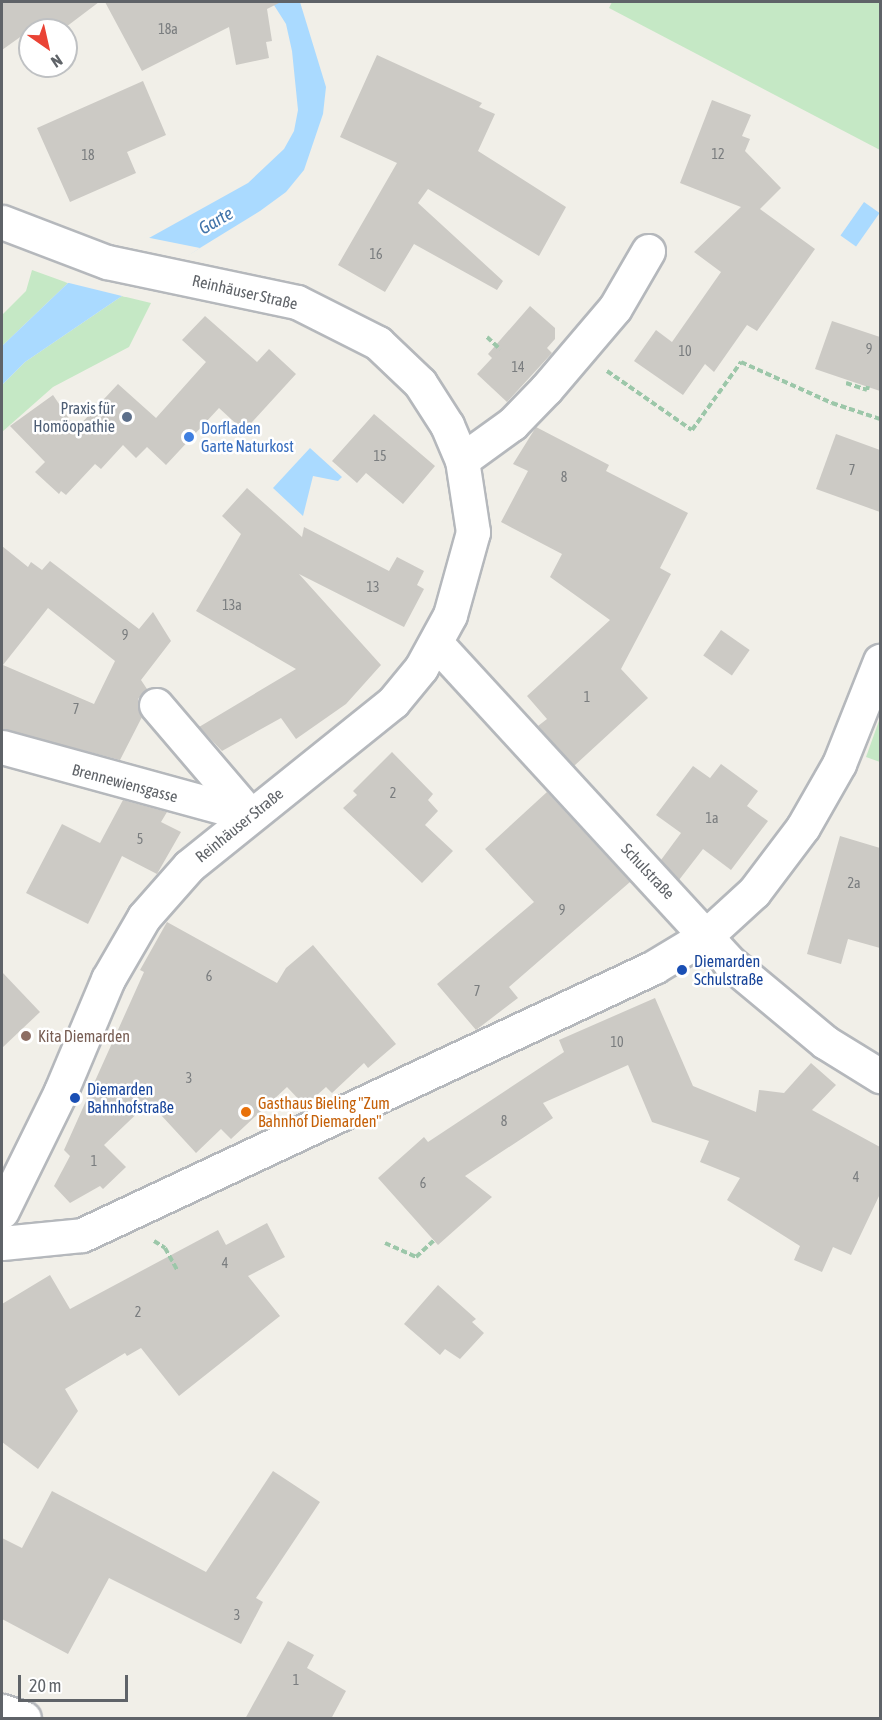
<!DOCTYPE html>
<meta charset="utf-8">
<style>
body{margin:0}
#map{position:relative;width:882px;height:1720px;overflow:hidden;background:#f1efe8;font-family:"Asap Condensed",sans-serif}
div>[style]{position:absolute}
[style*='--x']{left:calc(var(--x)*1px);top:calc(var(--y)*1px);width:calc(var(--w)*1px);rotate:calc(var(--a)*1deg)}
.green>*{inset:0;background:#c5e8c5}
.water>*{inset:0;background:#aadaff;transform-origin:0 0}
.pier>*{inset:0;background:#f1efe8}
.building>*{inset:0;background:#cccac5;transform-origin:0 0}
.path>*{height:4px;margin-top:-2px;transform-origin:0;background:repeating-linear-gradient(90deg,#9cc7a9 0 6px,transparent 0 9px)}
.roads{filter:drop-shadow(2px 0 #b5b8bc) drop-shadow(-2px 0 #b5b8bc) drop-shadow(0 2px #b5b8bc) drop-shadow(0 -2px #b5b8bc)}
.minor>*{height:33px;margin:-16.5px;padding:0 16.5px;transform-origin:16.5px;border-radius:16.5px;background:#fff}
.dots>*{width:16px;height:16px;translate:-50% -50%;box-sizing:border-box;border:3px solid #fff;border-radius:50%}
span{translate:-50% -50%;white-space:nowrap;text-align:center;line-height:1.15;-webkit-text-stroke:5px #fff;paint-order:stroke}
.number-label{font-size:14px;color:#7a7d7f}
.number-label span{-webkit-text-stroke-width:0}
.street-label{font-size:16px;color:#5f6368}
.service-label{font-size:16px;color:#4e5e75}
.right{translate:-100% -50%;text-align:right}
.shop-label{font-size:16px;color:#366cbe}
.left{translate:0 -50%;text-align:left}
.transit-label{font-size:16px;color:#164399}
.education-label{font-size:16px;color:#785e54}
.food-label{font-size:16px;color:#c56008}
.water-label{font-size:18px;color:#4174aa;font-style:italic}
.frame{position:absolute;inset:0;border:3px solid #5f6368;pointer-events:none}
.north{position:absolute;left:18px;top:18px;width:60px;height:60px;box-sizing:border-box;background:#fff;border:2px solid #bfc1c3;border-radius:50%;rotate:146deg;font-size:16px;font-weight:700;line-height:24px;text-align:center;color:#5f6368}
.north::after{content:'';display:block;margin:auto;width:21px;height:27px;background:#ea4335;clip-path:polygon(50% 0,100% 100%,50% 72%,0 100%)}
.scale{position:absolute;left:18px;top:1675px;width:110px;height:27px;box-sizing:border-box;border:3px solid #5f6368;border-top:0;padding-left:8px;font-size:18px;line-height:21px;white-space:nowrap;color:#5f6368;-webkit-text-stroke:4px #fff;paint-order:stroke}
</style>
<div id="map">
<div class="green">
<i style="clip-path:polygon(612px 2px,880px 2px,880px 150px,609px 8px)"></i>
<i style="clip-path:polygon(32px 270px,68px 283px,2px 346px,2px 315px,26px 291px)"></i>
<i style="clip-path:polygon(122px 296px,151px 303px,129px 347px,53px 387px,2px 432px,2px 385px,25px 362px)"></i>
<i style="clip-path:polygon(880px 718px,880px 762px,866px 757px)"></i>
</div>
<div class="water">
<i style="clip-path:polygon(272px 2px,300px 2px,326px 87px,323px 114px,304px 170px,286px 192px,260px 211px,122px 296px,25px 362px,2px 385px,2px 346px,68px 283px,248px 183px,284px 149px,294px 131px,298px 110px,292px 51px,286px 24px)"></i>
<i style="left:864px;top:202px;width:19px;height:41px;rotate:35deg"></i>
<i style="clip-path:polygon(310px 448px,342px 477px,338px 481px,313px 476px,303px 516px,273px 488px)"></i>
</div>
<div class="pier">
<i style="clip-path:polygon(145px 237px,200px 248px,126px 297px,65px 282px)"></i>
</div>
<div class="building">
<i style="clip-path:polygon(2px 2px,99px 2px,62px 30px,30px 30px,2px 50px)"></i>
<i style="clip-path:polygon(105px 2px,281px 2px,267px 9px,272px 41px,266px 42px,269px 58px,236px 65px,229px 27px,142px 71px)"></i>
<i style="clip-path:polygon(377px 55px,482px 103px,479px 107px,495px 114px,478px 151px,566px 207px,539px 256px,428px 189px,418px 203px,503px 281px,497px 290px,414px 244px,385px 292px,338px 265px,397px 163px,340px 137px)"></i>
<i style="clip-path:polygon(143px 81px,166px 135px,127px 152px,136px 173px,70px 202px,37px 128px)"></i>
<i style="clip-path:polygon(712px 100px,751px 115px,742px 136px,750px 139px,745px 151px,781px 188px,760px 209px,815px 249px,757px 331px,747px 325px,714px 372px,705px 364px,683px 395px,634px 361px,656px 330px,672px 342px,721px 272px,694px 252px,741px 207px,680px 183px)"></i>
<i style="clip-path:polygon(530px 306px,555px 328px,555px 339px,547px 348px,552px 353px,507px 402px,477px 374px,492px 358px,488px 354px)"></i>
<i style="clip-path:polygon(205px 316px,257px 362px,269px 349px,296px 374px,244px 431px,219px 408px,166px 465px,147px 447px,136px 458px,123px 445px,101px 469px,95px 464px,66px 495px,61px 491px,59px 494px,35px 472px,45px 462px,10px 426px,53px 395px,76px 429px,118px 384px,156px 418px,206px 362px,182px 340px)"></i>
<i style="clip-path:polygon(832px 321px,880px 337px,880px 391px,815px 369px)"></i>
<i style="clip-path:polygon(374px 414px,435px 466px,403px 504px,366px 473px,357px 483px,332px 461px)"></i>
<i style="clip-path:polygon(536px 427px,609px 465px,606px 471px,688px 513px,660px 568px,671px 574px,621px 669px,648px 698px,574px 766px,538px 726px,547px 719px,527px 696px,610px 620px,550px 577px,562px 554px,501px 522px,528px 471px,513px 464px)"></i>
<i style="clip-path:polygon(836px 434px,880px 450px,880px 512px,816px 489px)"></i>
<i style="clip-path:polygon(247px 488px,302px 537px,304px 527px,389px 571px,397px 557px,424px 571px,417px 585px,424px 589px,404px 627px,299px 574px,381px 665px,346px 704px,296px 739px,281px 718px,222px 751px,199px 727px,296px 669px,196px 611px,241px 534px,222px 516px)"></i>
<i style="clip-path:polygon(evenodd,2px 546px,28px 567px,31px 562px,42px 570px,50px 561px,139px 629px,153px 612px,171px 641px,141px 680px,147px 689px,138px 699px,142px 717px,120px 760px,2px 729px,2px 546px,48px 608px,115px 661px,94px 704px,3px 665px,48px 608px)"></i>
<i style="left:721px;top:630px;width:35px;height:31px;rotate:35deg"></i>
<i style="clip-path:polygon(392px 752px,433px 794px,428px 800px,438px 811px,425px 825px,453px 851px,422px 883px,343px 808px,357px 795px,353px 791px)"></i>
<i style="clip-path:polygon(721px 764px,758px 791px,747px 806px,768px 821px,731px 870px,703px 849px,679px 880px,661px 860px,681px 833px,656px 815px,693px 766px,710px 778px)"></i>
<i style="clip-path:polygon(547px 792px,630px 882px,509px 987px,518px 998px,476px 1030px,437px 984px,534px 902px,485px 849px)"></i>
<i style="clip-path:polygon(123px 800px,167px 812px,161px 822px,181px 832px,157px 874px,122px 856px,88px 924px,26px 893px,62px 824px,100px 843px)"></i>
<i style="clip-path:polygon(840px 836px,880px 848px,880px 948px,848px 939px,841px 964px,807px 954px)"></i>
<i style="clip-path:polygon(167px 922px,277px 983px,286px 968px,313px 945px,396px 1044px,368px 1068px,364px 1063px,332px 1093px,326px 1087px,305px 1106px,287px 1087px,231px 1139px,221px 1129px,196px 1153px,149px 1102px,104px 1145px,126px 1167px,103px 1189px,100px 1186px,70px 1203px,54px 1186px,70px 1156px,64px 1150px,144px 972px,140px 970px)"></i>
<i style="clip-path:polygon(2px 972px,40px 1012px,2px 1048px)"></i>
<i style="clip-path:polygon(655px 998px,693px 1086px,756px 1112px,759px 1090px,784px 1093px,811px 1063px,836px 1085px,812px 1110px,880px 1147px,880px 1194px,851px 1255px,833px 1247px,822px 1272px,794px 1260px,800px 1246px,727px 1200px,740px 1178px,700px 1162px,709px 1141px,652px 1122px,628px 1065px,543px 1103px,553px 1118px,465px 1176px,492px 1197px,438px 1245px,378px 1178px,424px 1137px,428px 1142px,564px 1052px,559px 1040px)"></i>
<i style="clip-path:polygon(267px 1223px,285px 1257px,248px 1276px,280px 1316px,179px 1396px,141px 1348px,127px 1356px,125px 1353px,65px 1389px,78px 1411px,38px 1469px,2px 1442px,2px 1304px,50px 1275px,70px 1309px,218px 1230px,226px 1245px)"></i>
<i style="clip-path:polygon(438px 1285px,476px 1319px,472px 1322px,484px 1333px,460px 1359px,445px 1349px,440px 1355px,404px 1324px)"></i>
<i style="clip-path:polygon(273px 1471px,320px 1502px,256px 1598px,263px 1602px,241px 1644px,109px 1578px,68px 1654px,2px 1619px,2px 1538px,22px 1548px,52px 1491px,206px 1572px)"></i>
<i style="clip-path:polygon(288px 1641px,314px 1655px,307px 1668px,346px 1691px,331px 1719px,245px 1719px)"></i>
</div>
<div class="path">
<i style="--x:487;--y:337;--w:18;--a:43"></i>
<i style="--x:607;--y:371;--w:103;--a:34.8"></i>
<i style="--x:692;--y:430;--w:84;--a:-54.2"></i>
<i style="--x:741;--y:362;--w:100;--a:24.3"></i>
<i style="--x:832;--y:403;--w:51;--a:18.4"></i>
<i style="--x:846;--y:383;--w:22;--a:18"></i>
<i style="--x:867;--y:390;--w:4;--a:-76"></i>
<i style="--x:154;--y:1241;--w:13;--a:32"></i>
<i style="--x:165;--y:1248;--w:25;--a:61"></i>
<i style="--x:385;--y:1243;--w:34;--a:24"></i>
<i style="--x:416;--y:1257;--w:25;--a:-43"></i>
</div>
<div class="roads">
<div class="minor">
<i style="--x:2;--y:222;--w:112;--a:20.9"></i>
<i style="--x:107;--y:262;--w:194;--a:11.9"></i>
<i style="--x:297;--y:302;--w:91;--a:26.8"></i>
<i style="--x:378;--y:343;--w:58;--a:43.6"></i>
<i style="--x:420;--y:383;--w:50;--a:57.3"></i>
<i style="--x:447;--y:425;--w:38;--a:67"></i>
<i style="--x:462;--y:460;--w:73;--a:81.3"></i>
<i style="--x:473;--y:532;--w:86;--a:105.5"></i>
<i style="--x:450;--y:615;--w:60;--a:118.7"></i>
<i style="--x:421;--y:668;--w:44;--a:129.5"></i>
<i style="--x:393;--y:702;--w:262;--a:141.2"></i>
<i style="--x:189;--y:866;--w:68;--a:131.4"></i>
<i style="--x:144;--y:917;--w:72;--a:120.1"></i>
<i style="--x:108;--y:979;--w:121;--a:112.8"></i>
<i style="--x:61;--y:1091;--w:134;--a:116.2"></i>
<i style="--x:462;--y:460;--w:62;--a:-35.8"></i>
<i style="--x:512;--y:424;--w:49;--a:-45.8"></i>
<i style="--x:546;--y:389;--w:106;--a:-49.6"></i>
<i style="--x:615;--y:308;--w:66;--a:-59.9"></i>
<i style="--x:436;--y:643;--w:433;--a:47.4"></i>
<i style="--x:729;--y:962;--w:125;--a:39.8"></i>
<i style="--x:825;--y:1042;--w:65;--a:31.7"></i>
<i style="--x:156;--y:705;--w:145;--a:49.5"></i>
<i style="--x:2;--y:747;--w:257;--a:15.3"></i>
<i style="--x:2;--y:1243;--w:80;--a:-5.7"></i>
<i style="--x:82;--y:1235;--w:632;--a:-25.1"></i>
<i style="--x:654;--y:967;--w:62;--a:-31.1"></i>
<i style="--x:707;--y:935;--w:64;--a:-42.5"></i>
<i style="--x:754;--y:892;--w:81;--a:-53"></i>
<i style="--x:803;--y:827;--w:73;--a:-60.3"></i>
<i style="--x:839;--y:764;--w:111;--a:-68.3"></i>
<i style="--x:2;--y:1711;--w:23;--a:18"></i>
</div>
</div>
<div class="dots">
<i style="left:127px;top:417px;background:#5c6f8a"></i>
<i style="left:189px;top:437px;background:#3f7fe0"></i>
<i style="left:682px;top:970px;background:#1a4fb4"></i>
<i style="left:26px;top:1036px;background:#8d6e63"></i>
<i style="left:75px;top:1098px;background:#1a4fb4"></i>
<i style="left:246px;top:1112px;background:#e8710a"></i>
</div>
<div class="number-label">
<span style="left:168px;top:29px">18a</span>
<span style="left:718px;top:154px">12</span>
<span style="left:88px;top:155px">18</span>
<span style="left:376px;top:254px">16</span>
<span style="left:869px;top:349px">9</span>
<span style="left:685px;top:351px">10</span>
<span style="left:518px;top:367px">14</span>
<span style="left:380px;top:456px">15</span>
<span style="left:852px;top:470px">7</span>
<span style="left:564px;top:477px">8</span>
<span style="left:373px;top:587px">13</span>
<span style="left:232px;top:605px">13a</span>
<span style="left:125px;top:635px">9</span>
<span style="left:587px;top:697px">1</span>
<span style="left:76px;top:709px">7</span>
<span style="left:393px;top:793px">2</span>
<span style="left:712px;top:818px">1a</span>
<span style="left:140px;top:839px">5</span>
<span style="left:854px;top:883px">2a</span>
<span style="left:562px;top:910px">9</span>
<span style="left:209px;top:976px">6</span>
<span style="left:477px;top:991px">7</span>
<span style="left:617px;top:1042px">10</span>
<span style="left:189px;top:1078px">3</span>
<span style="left:504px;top:1121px">8</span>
<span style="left:94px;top:1161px">1</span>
<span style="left:856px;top:1177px">4</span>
<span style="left:423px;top:1183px">6</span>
<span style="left:225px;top:1263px">4</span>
<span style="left:138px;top:1312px">2</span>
<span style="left:237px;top:1615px">3</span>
<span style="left:296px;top:1680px">1</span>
</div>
<div class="street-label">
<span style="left:245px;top:292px;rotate:13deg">Reinhäuser Straße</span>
<span style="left:125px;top:783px;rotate:15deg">Brennewiensgasse</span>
<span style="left:239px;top:825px;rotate:-39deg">Reinhäuser Straße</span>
<span style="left:648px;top:871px;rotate:47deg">Schulstraße</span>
</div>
<div class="service-label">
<span class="right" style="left:115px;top:417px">Praxis für<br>Homöopathie</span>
</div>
<div class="shop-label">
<span class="left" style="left:201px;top:437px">Dorfladen<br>Garte Naturkost</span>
</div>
<div class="transit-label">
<span class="left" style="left:694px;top:970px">Diemarden<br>Schulstraße</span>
<span class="left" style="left:87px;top:1098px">Diemarden<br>Bahnhofstraße</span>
</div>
<div class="education-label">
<span class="left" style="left:38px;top:1036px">Kita Diemarden</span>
</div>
<div class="food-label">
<span class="left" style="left:258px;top:1112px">Gasthaus Bieling "Zum<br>Bahnhof Diemarden"</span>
</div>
<div class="water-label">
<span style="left:216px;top:221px;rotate:-30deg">Garte</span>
</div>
<div class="frame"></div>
<div class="north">N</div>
<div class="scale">20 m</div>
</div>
